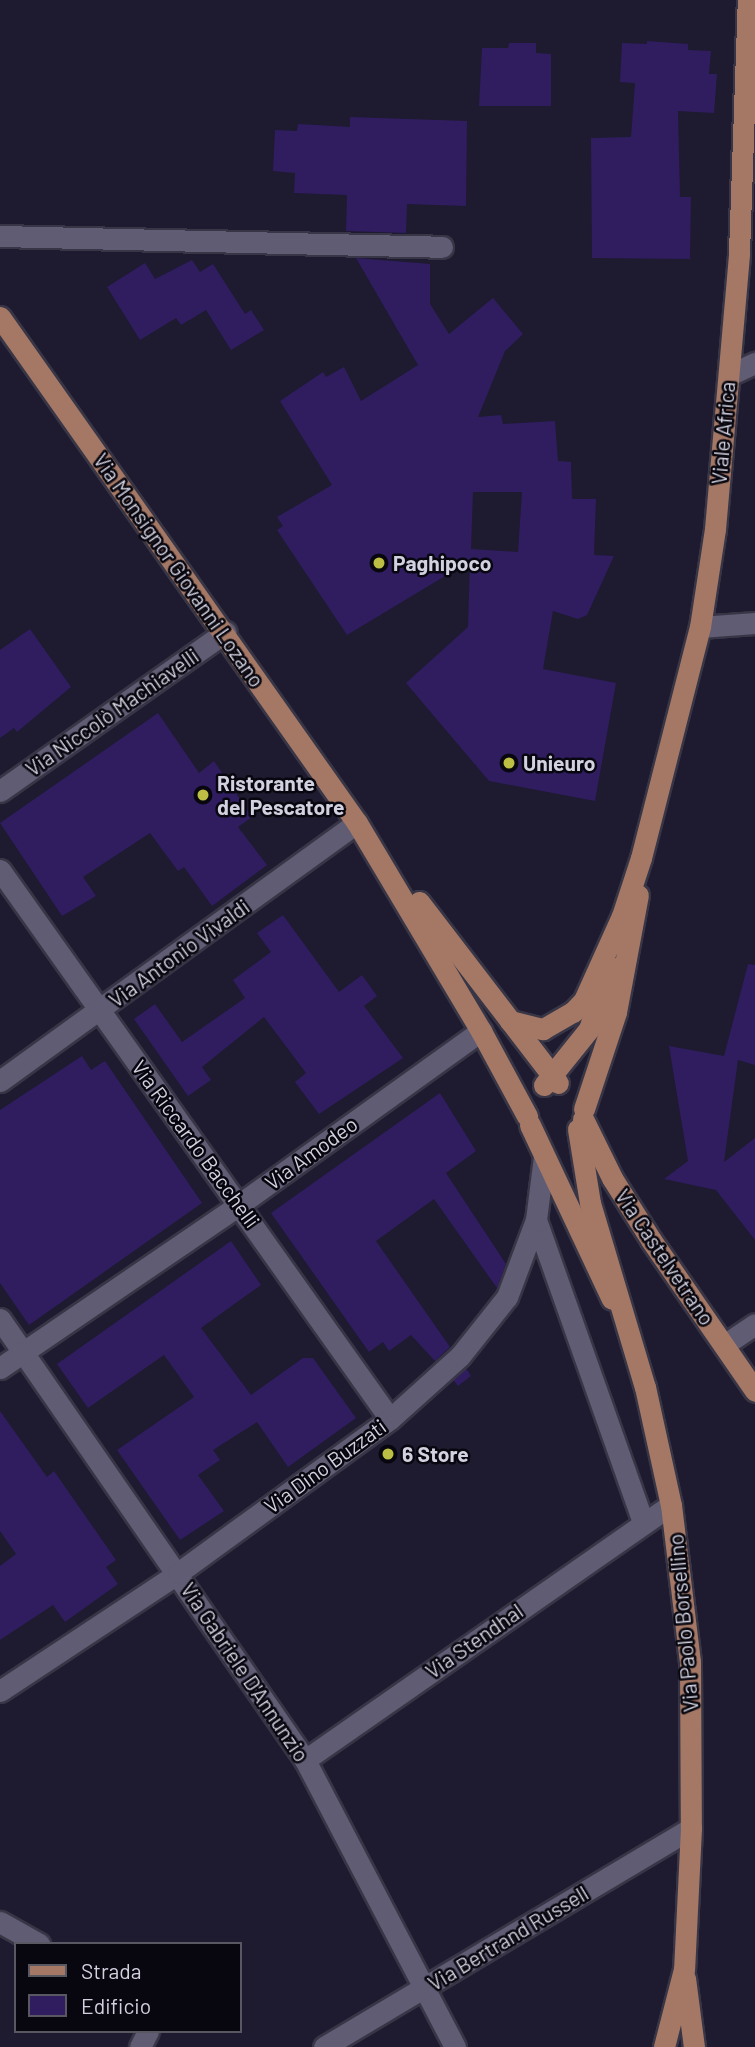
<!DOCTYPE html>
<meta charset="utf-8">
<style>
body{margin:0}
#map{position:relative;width:755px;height:2047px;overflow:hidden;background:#1e1a2f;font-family:Barlow,sans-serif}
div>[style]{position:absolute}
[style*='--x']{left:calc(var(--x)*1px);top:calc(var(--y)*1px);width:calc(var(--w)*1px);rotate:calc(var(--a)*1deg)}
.building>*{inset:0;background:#2f1d60}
.roads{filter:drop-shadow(2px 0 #383646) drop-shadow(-2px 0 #383646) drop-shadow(0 2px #383646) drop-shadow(0 -2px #383646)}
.minor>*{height:21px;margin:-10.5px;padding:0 10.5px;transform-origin:10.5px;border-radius:10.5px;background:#5f5c74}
.major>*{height:21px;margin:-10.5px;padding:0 10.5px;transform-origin:10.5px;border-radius:10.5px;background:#a57866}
.dots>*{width:19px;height:19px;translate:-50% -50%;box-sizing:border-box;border:4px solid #08070f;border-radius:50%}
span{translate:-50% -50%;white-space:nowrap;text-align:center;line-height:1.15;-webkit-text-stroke:5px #08070f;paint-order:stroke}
.street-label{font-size:21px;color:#d2d1df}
.poi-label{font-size:21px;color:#d2d1df;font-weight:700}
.left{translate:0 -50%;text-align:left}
.legend{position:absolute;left:14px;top:1942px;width:228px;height:91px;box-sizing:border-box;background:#08070f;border:2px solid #595862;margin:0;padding:9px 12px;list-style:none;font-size:21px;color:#d2d1df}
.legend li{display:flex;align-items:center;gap:14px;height:35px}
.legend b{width:35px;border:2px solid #595862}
</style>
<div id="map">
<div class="building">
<i style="clip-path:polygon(647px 41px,688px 44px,688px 50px,711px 51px,709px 74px,717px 74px,714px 113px,678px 111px,680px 197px,691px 197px,690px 259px,592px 258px,591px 138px,631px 137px,635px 83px,620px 82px,622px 43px,647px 44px)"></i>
<i style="clip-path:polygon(509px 43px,536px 43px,536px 53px,551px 54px,551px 106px,479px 106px,482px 48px,508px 48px)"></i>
<i style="clip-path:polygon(350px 117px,467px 121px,466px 206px,407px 204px,406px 233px,346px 231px,347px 195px,294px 193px,295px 173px,273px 171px,275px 130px,297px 131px,298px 124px,350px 127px)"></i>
<i style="clip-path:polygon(evenodd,356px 258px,430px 264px,430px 304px,449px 334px,493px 298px,523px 334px,505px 351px,478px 417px,501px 415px,503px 424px,555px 421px,558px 461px,571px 462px,572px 499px,596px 499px,594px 555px,614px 556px,587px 615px,578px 619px,553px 611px,543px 669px,616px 683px,595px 801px,489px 781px,406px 683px,468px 627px,470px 561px,347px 635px,277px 530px,283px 526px,277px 517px,332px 485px,280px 401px,323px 372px,326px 377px,344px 367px,361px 401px,418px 365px,356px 258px,473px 492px,522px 492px,518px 552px,471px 549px,473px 492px)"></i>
<i style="clip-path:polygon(192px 260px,200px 272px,213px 264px,245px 314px,251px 310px,264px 330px,231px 350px,206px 310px,181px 325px,176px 318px,140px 340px,107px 287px,145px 263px,155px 279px)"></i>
<i style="clip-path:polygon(30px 629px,71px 687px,17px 732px,14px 728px,0 738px,0 650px)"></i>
<i style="clip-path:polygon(158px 713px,199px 773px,214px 761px,252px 817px,238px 827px,267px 865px,212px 906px,184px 867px,178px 871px,150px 833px,83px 877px,96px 896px,62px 916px,0 823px)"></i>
<i style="clip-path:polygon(283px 915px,339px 992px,362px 975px,377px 996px,364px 1006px,403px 1058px,319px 1114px,295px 1082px,306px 1073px,264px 1017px,202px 1067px,211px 1080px,188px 1096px,134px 1019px,155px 1004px,182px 1042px,245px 998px,233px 980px,271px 952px,257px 933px)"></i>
<i style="clip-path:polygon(748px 964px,755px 965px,755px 1065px,738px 1060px,724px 1162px,755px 1138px,755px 1240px,716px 1190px,664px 1179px,688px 1161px,669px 1046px,724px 1056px)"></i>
<i style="clip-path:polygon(82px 1056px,91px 1070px,105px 1061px,202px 1203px,29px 1325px,0 1283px,0 1110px)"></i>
<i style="clip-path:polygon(440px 1093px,476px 1151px,446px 1173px,506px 1264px,497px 1288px,434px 1199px,376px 1241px,450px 1347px,435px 1361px,411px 1335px,389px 1351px,383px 1342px,369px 1352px,271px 1213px)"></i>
<i style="clip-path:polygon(231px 1241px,261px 1285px,201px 1328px,251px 1395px,303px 1358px,313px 1358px,356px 1418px,288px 1467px,257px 1422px,213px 1450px,220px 1460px,198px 1475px,224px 1511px,180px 1540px,117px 1450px,194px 1397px,164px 1355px,88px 1408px,57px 1364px)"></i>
<i style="clip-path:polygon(466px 1368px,471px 1376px,458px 1386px,453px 1380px)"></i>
<i style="clip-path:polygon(0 1411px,47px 1477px,54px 1471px,116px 1560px,106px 1567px,118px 1584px,65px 1622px,53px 1605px,0 1640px,0 1566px,16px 1554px,0 1531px)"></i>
</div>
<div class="roads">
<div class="minor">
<i style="--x:0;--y:236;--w:442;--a:1.4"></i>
<i style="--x:729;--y:375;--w:29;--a:-25"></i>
<i style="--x:700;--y:627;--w:55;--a:-4.2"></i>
<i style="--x:0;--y:791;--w:276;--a:-35.2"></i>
<i style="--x:0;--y:870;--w:673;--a:54.61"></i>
<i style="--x:0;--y:1081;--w:440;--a:-35.9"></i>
<i style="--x:536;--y:1220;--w:320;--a:70.5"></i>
<i style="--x:0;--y:1319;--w:536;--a:55.33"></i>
<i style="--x:305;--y:1760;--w:324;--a:62.4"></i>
<i style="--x:724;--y:1345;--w:37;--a:-34"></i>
<i style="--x:0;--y:1368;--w:291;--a:-34.3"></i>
<i style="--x:240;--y:1204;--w:297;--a:-35.7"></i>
<i style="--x:0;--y:1691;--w:214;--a:-33.5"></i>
<i style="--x:178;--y:1573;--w:262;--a:-36"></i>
<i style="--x:390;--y:1419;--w:94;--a:-42"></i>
<i style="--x:460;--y:1356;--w:75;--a:-51.5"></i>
<i style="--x:507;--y:1297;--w:82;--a:-69.4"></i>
<i style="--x:536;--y:1220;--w:64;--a:-82.8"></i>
<i style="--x:305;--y:1760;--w:446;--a:-34.9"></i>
<i style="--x:0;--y:1922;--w:45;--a:29.4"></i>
<i style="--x:140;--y:2047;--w:18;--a:-63"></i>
<i style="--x:324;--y:2047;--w:427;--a:-30.8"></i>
</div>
<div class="major">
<i style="--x:0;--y:317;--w:619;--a:54.8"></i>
<i style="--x:357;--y:823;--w:242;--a:59.2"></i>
<i style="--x:481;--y:1031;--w:97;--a:61.6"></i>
<i style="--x:419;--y:902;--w:228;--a:52.5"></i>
<i style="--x:510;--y:1021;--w:34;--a:14"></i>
<i style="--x:543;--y:1029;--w:34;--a:-30"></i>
<i style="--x:573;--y:1012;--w:16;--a:-47"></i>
<i style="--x:584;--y:1000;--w:92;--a:-65.7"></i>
<i style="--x:622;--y:916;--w:61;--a:-71.9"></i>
<i style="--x:641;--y:858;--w:238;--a:-75.7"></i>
<i style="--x:700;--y:627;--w:99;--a:-81.3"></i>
<i style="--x:715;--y:529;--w:277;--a:-85"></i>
<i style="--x:739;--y:253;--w:253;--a:-88"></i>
<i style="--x:544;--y:1085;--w:72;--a:-51.2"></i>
<i style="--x:589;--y:1029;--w:66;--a:-71.6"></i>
<i style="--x:584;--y:1109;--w:102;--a:-71.7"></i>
<i style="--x:616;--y:1012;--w:119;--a:-79.4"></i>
<i style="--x:583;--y:1119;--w:66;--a:63.8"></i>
<i style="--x:612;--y:1178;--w:73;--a:57.8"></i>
<i style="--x:651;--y:1240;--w:183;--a:55.4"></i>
<i style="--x:530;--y:1125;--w:192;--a:64.8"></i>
<i style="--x:578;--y:1129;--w:75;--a:80.8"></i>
<i style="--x:590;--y:1203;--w:192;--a:73.4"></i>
<i style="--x:645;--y:1387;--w:121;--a:77.6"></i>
<i style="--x:671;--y:1505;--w:157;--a:83.1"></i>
<i style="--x:690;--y:1661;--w:167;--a:89.7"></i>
<i style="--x:691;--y:1828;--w:141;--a:92.8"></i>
<i style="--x:684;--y:1969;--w:81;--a:104.4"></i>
<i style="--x:685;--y:1978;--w:70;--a:82.6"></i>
</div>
</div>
<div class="dots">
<i style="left:379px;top:563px;background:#bcbf44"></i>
<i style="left:509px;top:763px;background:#bcbf44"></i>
<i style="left:203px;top:795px;background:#bcbf44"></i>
<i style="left:388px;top:1454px;background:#bcbf44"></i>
</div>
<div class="street-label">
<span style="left:723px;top:433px;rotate:-85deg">Viale Africa</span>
<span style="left:179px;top:570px;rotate:55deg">Via Monsignor Giovanni Lozano</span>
<span style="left:112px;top:712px;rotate:-35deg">Via Niccolò Machiavelli</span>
<span style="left:179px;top:953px;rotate:-36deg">Via Antonio Vivaldi</span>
<span style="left:196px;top:1144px;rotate:54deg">Via Riccardo Bacchelli</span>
<span style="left:311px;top:1153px;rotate:-36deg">Via Amodeo</span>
<span style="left:665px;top:1257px;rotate:56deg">Via Castelvetrano</span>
<span style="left:325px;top:1466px;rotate:-36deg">Via Dino Buzzati</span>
<span style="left:683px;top:1623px;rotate:-95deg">Via Paolo Borsellino</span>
<span style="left:474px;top:1641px;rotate:-35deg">Via Stendhal</span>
<span style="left:245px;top:1672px;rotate:56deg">Via Gabriele D'Annunzio</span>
<span style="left:508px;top:1938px;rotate:-31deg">Via Bertrand Russell</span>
</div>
<div class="poi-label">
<span class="left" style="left:393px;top:563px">Paghipoco</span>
<span class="left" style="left:523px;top:763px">Unieuro</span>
<span class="left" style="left:217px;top:795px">Ristorante<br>del Pescatore</span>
<span class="left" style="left:402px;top:1454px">6 Store</span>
</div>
<ul class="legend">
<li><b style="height:9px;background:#a57866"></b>Strada</li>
<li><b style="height:19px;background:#2f1d60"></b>Edificio</li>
</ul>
</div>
